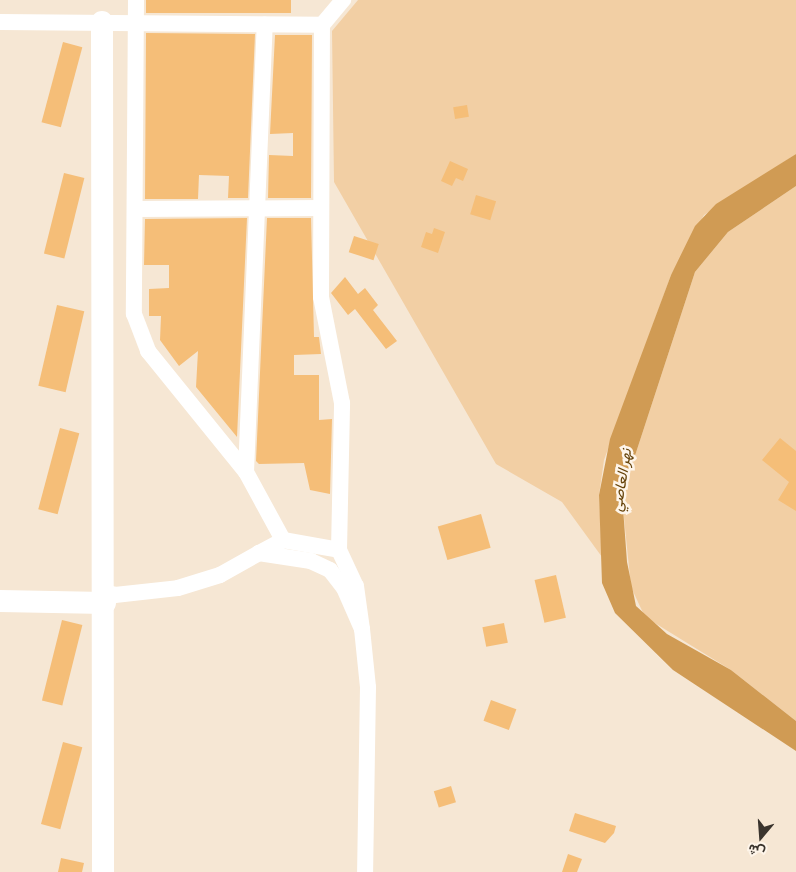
<!DOCTYPE html>
<meta charset="utf-8">
<style>
body{margin:0}
#map{position:relative;width:796px;height:872px;overflow:hidden;background:#f6e7d4;font-family:"Exo 2",Vazirmatn,sans-serif}
div>[style]{position:absolute}
[style*='--x']{left:calc(var(--x)*1px);top:calc(var(--y)*1px);width:calc(var(--w)*1px);rotate:calc(var(--a)*1deg)}
.green>*{inset:0;background:#f2cfa4}
.water>*{inset:0;background:#d09b54}
.building>*{inset:0;background:#f5be78;transform-origin:0 0}
.minor>*{height:16px;margin:-8px;padding:0 8px;transform-origin:8px;border-radius:8px;background:#fff}
.secondary>*{height:22px;margin:-11px;padding:0 11px;transform-origin:11px;border-radius:11px;background:#fff}
span{translate:-50% -50%;white-space:nowrap;text-align:center;line-height:1.15;-webkit-text-stroke:5px #fef5ea;paint-order:stroke}
.water-label{font-size:15px;color:#66430a;font-style:italic}
.north{position:absolute;left:736px;top:812px;width:50px;height:50px;-webkit-text-stroke:4px #fef5ea;paint-order:stroke;rotate:198deg;font-size:14px;font-weight:700;line-height:20px;text-align:center;color:#3a342d}
.north::after{content:'';display:block;margin:auto;width:18px;height:22px;background:#3a342d;clip-path:polygon(50% 0,100% 100%,50% 72%,0 100%)}
</style>
<div id="map">
<div class="green">
<i style="clip-path:polygon(358px 0,796px 0,796px 154px,704px 215px,671px 275px,604px 460px,599px 495px,602px 557px,562px 502px,496px 464px,334px 182px,332px 31px)"></i>
<i style="clip-path:polygon(796px 186px,796px 721px,731px 670px,645px 617px,631px 587px,623px 508px,629px 474px,695px 272px,728px 232px)"></i>
</div>
<div class="water">
<i style="clip-path:polygon(796px 154px,796px 186px,728px 232px,695px 272px,629px 474px,623px 508px,627px 562px,636px 606px,667px 634px,731px 670px,796px 721px,796px 751px,673px 670px,615px 613px,602px 583px,599px 495px,610px 439px,671px 275px,695px 226px,716px 204px)"></i>
</div>
<div class="building">
<i style="left:146px;top:0;width:145px;height:13px"></i>
<i style="clip-path:polygon(146px 33px,255px 34px,248px 198px,228px 198px,229px 176px,199px 175px,198px 199px,145px 199px)"></i>
<i style="clip-path:polygon(275px 35px,312px 35px,311px 198px,268px 198px,269px 155px,293px 156px,293px 133px,270px 134px)"></i>
<i style="left:63px;top:42px;width:20px;height:83px;rotate:15deg"></i>
<i style="left:467px;top:105px;width:12px;height:14px;rotate:81deg"></i>
<i style="clip-path:polygon(450px 161px,468px 169px,463px 181px,456px 178px,452px 186px,441px 181px)"></i>
<i style="left:64px;top:173px;width:21px;height:83px;rotate:14deg"></i>
<i style="left:476px;top:195px;width:21px;height:20px;rotate:17deg"></i>
<i style="clip-path:polygon(247px 218px,237px 437px,196px 387px,198px 351px,179px 366px,160px 340px,161px 316px,149px 316px,149px 289px,169px 288px,169px 265px,144px 265px,145px 219px)"></i>
<i style="clip-path:polygon(267px 218px,311px 218px,314px 337px,319px 337px,321px 354px,294px 355px,294px 375px,319px 375px,319px 420px,332px 419px,330px 494px,310px 490px,304px 463px,259px 464px,256px 461px)"></i>
<i style="clip-path:polygon(434px 228px,445px 232px,438px 253px,421px 247px,426px 232px,432px 234px)"></i>
<i style="left:354px;top:236px;width:26px;height:17px;rotate:18deg"></i>
<i style="clip-path:polygon(345px 277px,358px 294px,365px 288px,378px 305px,373px 310px,397px 341px,386px 349px,355px 309px,348px 315px,331px 293px)"></i>
<i style="left:57px;top:305px;width:28px;height:83px;rotate:13deg"></i>
<i style="left:60px;top:428px;width:20px;height:84px;rotate:15deg"></i>
<i style="clip-path:polygon(780px 438px,796px 451px,796px 511px,778px 500px,789px 482px,762px 460px)"></i>
<i style="left:481px;top:514px;width:35px;height:45px;rotate:74deg"></i>
<i style="left:556px;top:575px;width:44px;height:22px;rotate:77deg"></i>
<i style="left:62px;top:620px;width:21px;height:83px;rotate:14deg"></i>
<i style="left:504px;top:623px;width:20px;height:22px;rotate:79deg"></i>
<i style="left:491px;top:700px;width:27px;height:22px;rotate:20deg"></i>
<i style="left:63px;top:742px;width:20px;height:85px;rotate:15deg"></i>
<i style="left:451px;top:786px;width:17px;height:18px;rotate:73deg"></i>
<i style="clip-path:polygon(575px 813px,616px 826px,614px 833px,605px 843px,569px 831px)"></i>
<i style="clip-path:polygon(568px 854px,582px 859px,577px 872px,562px 872px)"></i>
<i style="clip-path:polygon(61px 858px,84px 863px,82px 872px,58px 872px)"></i>
</div>
<div class="minor">
<i style="--x:136;--y:0;--w:314;--a:90.4"></i>
<i style="--x:134;--y:314;--w:40;--a:69"></i>
<i style="--x:148;--y:351;--w:156;--a:51"></i>
<i style="--x:246;--y:472;--w:77;--a:61.4"></i>
<i style="--x:0;--y:22;--w:322;--a:0.5"></i>
<i style="--x:135;--y:209;--w:186;--a:-0.3"></i>
<i style="--x:246;--y:472;--w:448;--a:-87.6"></i>
<i style="--x:339;--y:550;--w:147;--a:-88.8"></i>
<i style="--x:342;--y:403;--w:108;--a:-101.2"></i>
<i style="--x:321;--y:297;--w:272;--a:-89.8"></i>
<i style="--x:322;--y:25;--w:33;--a:-50"></i>
<i style="--x:104;--y:592;--w:11;--a:15"></i>
<i style="--x:115;--y:595;--w:63;--a:-6.3"></i>
<i style="--x:178;--y:588;--w:44;--a:-17.2"></i>
<i style="--x:220;--y:575;--w:45;--a:-29.4"></i>
<i style="--x:362;--y:629;--w:45;--a:-113.7"></i>
<i style="--x:344;--y:588;--w:23;--a:-128"></i>
<i style="--x:330;--y:570;--w:21;--a:-155"></i>
<i style="--x:311;--y:561;--w:53;--a:-171.3"></i>
<i style="--x:259;--y:553;--w:27;--a:-28"></i>
<i style="--x:283;--y:540;--w:57;--a:10.1"></i>
<i style="--x:339;--y:550;--w:40;--a:65"></i>
<i style="--x:356;--y:586;--w:43;--a:82.1"></i>
<i style="--x:362;--y:629;--w:58;--a:84.1"></i>
<i style="--x:368;--y:687;--w:185;--a:90.9"></i>
</div>
<div class="secondary">
<i style="--x:102;--y:22;--w:850;--a:89.93"></i>
<i style="--x:0;--y:601;--w:105;--a:1.1"></i>
</div>
<div class="water-label">
<span style="left:621px;top:480px;rotate:-81deg">نهر العاصي</span>
</div>
<div class="north">ش</div>
</div>
